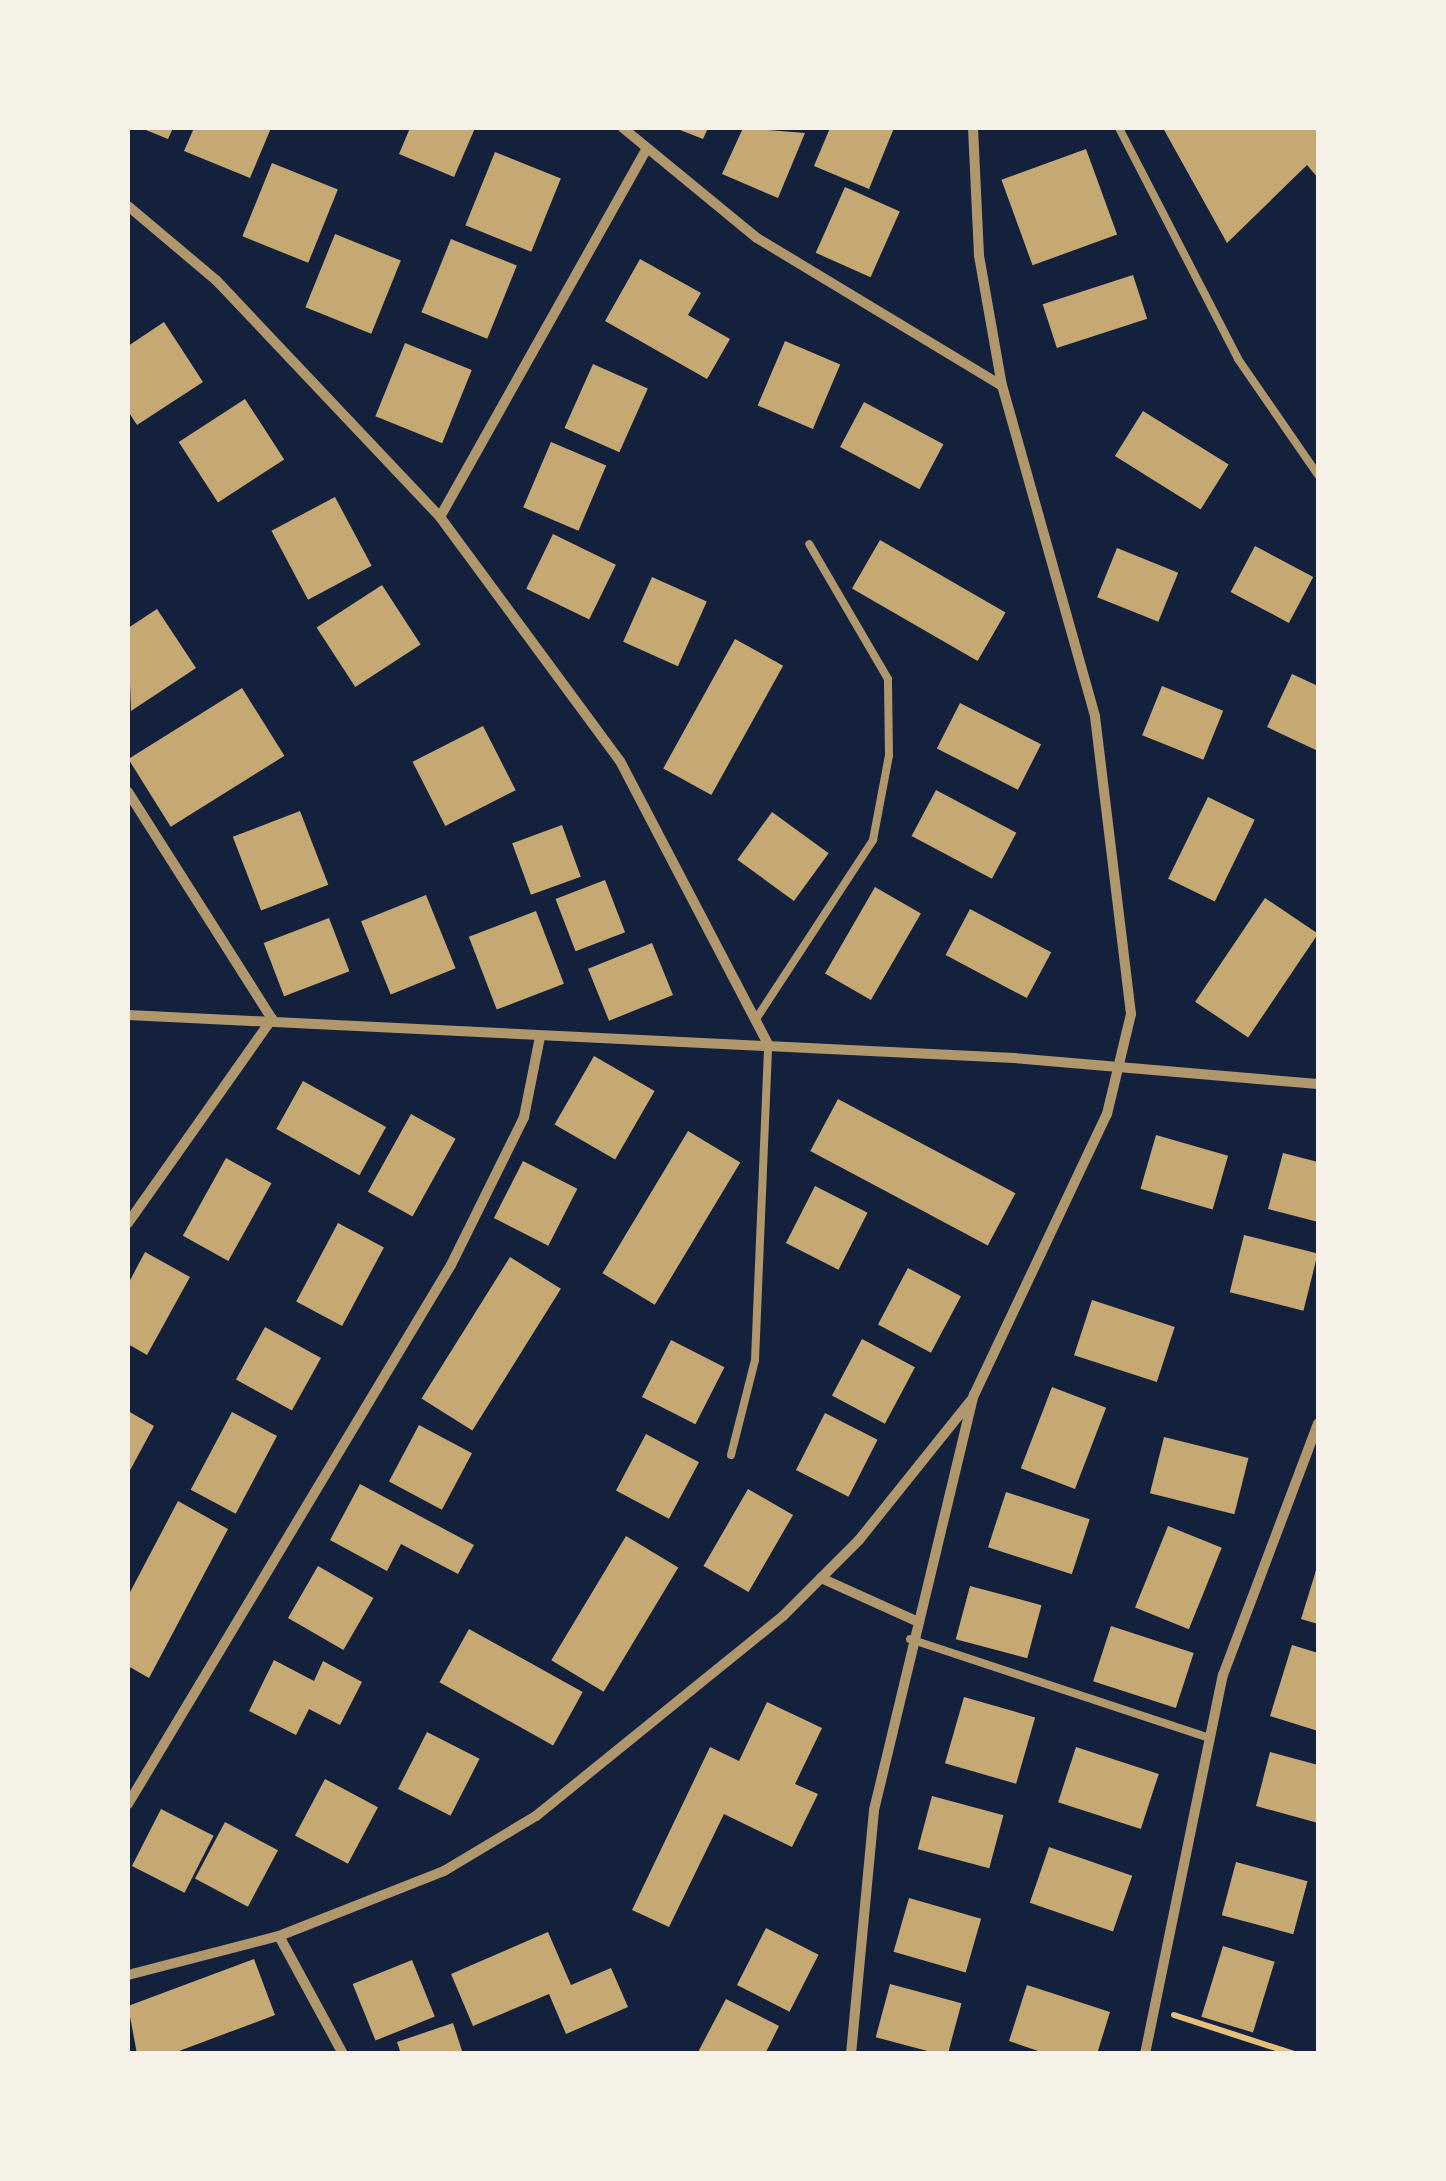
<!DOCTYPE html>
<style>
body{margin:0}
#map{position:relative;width:1446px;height:2181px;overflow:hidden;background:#14213d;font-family:"DM Sans",sans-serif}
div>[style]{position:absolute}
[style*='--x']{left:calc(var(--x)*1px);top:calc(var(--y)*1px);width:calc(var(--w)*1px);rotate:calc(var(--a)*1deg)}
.building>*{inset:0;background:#c6a872;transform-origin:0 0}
.path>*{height:6px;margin:-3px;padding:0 3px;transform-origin:3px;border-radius:3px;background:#e5c07b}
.service>*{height:8px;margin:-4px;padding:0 4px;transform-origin:4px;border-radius:4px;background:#b1986c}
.minor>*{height:10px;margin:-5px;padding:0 5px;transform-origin:5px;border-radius:5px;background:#b1986c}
span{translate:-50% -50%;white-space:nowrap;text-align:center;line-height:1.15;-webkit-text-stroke:9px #f6f1e7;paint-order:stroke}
.frame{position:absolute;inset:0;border:130px solid #f6f1e7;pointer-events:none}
</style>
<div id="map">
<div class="building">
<i style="clip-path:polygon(141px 128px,173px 128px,168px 139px)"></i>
<i style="clip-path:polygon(194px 128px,271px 128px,250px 178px,184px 151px)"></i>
<i style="clip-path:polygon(410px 128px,475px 128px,454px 177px,399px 154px)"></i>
<i style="clip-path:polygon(675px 128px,708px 128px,703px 139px)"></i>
<i style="clip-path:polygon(743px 128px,805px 133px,778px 198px,722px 174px)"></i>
<i style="clip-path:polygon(830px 128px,894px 128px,869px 189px,814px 166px)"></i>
<i style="clip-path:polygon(1163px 128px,1318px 128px,1318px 178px,1307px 165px,1227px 243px)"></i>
<i style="left:1086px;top:149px;width:91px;height:90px;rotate:70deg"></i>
<i style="left:495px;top:152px;width:71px;height:79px;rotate:22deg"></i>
<i style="left:272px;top:163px;width:71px;height:79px;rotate:22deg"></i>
<i style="left:845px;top:187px;width:60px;height:72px;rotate:24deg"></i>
<i style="left:335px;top:234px;width:71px;height:79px;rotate:22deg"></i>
<i style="left:451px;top:239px;width:71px;height:79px;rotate:22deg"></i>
<i style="clip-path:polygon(640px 259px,701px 293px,688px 315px,730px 339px,707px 379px,605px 321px)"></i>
<i style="left:1133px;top:275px;width:46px;height:95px;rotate:72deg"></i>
<i style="clip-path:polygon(164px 322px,203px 382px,137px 425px,128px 411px,128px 346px)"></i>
<i style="left:785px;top:341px;width:60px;height:70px;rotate:23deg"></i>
<i style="left:405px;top:343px;width:72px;height:79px;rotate:22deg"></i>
<i style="left:593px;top:364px;width:60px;height:70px;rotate:24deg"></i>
<i style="left:245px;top:399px;width:72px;height:79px;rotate:57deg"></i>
<i style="left:864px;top:402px;width:90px;height:51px;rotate:28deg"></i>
<i style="left:1143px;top:411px;width:101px;height:53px;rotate:32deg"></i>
<i style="left:551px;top:442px;width:60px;height:71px;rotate:23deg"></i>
<i style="left:335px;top:497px;width:78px;height:72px;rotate:62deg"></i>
<i style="left:553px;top:534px;width:70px;height:61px;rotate:26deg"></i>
<i style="left:880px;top:540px;width:145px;height:56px;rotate:30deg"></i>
<i style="left:1255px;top:546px;width:66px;height:52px;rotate:28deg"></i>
<i style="left:1117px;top:548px;width:66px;height:53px;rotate:22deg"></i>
<i style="left:652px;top:577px;width:60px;height:71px;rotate:24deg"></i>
<i style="left:382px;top:585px;width:71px;height:78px;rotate:57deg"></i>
<i style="clip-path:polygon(157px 609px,196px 668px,131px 711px,128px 628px)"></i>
<i style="left:735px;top:639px;width:55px;height:148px;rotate:29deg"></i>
<i style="clip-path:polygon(1292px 674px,1318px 686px,1318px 751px,1267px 727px)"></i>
<i style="left:1162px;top:686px;width:66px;height:53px;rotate:22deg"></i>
<i style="left:242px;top:688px;width:80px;height:134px;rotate:58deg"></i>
<i style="left:960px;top:703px;width:91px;height:51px;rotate:27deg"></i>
<i style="left:483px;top:726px;width:72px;height:79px;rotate:63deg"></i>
<i style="left:936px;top:790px;width:91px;height:52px;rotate:28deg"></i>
<i style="left:1208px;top:797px;width:52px;height:91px;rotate:26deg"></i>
<i style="left:300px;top:811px;width:79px;height:72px;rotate:69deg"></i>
<i style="left:772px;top:812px;width:70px;height:59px;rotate:36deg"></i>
<i style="left:562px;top:825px;width:55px;height:53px;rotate:70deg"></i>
<i style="left:605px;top:880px;width:56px;height:53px;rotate:69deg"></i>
<i style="left:875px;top:887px;width:53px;height:100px;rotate:30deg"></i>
<i style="left:426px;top:895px;width:79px;height:70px;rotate:68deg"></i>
<i style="left:1265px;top:898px;width:64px;height:125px;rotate:34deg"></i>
<i style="left:970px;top:909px;width:92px;height:52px;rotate:28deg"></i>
<i style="left:536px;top:911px;width:78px;height:72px;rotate:69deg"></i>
<i style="left:329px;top:918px;width:57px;height:70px;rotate:69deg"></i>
<i style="left:652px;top:943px;width:56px;height:69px;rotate:68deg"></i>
<i style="left:594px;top:1056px;width:70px;height:79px;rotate:30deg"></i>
<i style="left:303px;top:1081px;width:95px;height:55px;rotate:29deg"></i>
<i style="left:838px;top:1099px;width:201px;height:59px;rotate:28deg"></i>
<i style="left:411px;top:1114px;width:51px;height:89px;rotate:29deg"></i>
<i style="left:688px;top:1131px;width:61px;height:166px;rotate:31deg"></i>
<i style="left:1156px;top:1135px;width:75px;height:56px;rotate:16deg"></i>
<i style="clip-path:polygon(1283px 1153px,1318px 1162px,1318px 1222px,1268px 1209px)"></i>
<i style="left:226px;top:1158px;width:52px;height:89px;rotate:29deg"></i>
<i style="left:523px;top:1161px;width:61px;height:64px;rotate:27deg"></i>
<i style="left:815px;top:1186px;width:59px;height:64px;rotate:27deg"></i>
<i style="left:338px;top:1223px;width:52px;height:89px;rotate:28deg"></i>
<i style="left:1244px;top:1235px;width:76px;height:59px;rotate:14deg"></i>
<i style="clip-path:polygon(145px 1252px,190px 1277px,147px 1355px,128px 1344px,128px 1284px)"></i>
<i style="left:510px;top:1257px;width:60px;height:167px;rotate:32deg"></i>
<i style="left:908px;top:1268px;width:60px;height:64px;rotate:28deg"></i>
<i style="left:1092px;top:1300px;width:87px;height:58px;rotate:18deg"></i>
<i style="left:265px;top:1327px;width:64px;height:60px;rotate:29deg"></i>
<i style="left:862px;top:1339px;width:60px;height:64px;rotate:28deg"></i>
<i style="left:671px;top:1340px;width:60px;height:64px;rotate:27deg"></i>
<i style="left:1052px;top:1387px;width:58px;height:87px;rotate:21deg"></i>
<i style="clip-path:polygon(128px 1411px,154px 1426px,128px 1474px)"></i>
<i style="left:232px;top:1412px;width:51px;height:88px;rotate:28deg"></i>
<i style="left:825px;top:1413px;width:59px;height:64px;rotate:27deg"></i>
<i style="left:419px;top:1425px;width:60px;height:64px;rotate:28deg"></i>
<i style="left:646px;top:1434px;width:60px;height:64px;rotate:28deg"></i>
<i style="left:1164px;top:1437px;width:87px;height:58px;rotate:14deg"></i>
<i style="clip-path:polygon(360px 1484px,474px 1545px,458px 1574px,401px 1544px,387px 1571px,330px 1540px)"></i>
<i style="left:748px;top:1489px;width:52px;height:89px;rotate:30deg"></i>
<i style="left:1006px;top:1492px;width:88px;height:58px;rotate:18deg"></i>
<i style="clip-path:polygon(178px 1501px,228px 1529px,149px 1678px,128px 1666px,128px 1596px)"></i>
<i style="left:1168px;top:1526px;width:58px;height:88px;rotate:22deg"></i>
<i style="left:626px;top:1536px;width:61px;height:145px;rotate:31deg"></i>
<i style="clip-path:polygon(1318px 1564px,1318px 1624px,1301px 1619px)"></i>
<i style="left:318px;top:1566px;width:64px;height:60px;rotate:30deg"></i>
<i style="left:970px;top:1586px;width:74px;height:55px;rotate:15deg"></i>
<i style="left:1111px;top:1626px;width:87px;height:58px;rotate:18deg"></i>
<i style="left:469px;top:1629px;width:130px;height:61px;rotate:29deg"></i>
<i style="clip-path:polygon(1292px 1645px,1318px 1653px,1318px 1731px,1270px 1716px)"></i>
<i style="clip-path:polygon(274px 1660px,314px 1681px,323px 1661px,362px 1682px,340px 1725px,309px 1709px,296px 1735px,249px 1711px)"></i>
<i style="left:964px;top:1697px;width:74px;height:69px;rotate:16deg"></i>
<i style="clip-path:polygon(767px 1702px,822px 1728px,795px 1784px,818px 1794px,792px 1847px,724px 1814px,669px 1927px,632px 1910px,710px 1747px,739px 1761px)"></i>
<i style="left:427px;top:1732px;width:59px;height:64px;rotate:27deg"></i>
<i style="left:1076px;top:1747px;width:87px;height:58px;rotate:18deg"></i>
<i style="clip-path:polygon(1270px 1752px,1318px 1765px,1318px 1823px,1256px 1806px)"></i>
<i style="left:325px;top:1779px;width:60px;height:64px;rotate:28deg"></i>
<i style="left:932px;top:1796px;width:74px;height:55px;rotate:15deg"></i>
<i style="left:161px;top:1809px;width:59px;height:64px;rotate:27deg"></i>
<i style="left:225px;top:1822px;width:60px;height:64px;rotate:28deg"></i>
<i style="left:1049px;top:1847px;width:88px;height:59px;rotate:19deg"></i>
<i style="left:1236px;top:1862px;width:74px;height:55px;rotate:15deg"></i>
<i style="left:909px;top:1898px;width:75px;height:56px;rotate:16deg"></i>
<i style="left:766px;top:1928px;width:59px;height:64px;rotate:27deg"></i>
<i style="clip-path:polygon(548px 1932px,571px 1985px,611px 1968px,628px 2007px,566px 2034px,549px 1994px,473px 2026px,451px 1974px)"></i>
<i style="left:1223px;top:1946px;width:54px;height:74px;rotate:17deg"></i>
<i style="clip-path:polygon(254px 1959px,275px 2015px,171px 2054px,137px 2054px,128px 2006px)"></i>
<i style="left:412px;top:1960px;width:61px;height:64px;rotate:68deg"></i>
<i style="left:890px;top:1984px;width:74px;height:55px;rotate:15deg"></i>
<i style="clip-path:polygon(1027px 1985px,1110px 2012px,1097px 2054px,1047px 2054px,1009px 2041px)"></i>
<i style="clip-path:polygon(726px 1999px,779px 2026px,765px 2054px,697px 2054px)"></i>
<i style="clip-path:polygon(453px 2023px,463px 2054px,401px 2054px,397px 2042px)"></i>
</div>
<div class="path">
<i style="--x:1174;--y:2015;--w:126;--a:18"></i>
</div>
<div class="service">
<i style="--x:1119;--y:128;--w:260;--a:62.7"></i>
<i style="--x:1238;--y:359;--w:141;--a:55.4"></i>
<i style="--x:756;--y:1019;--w:214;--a:-56.8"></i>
<i style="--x:873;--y:840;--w:86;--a:-79.3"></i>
<i style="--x:889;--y:755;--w:76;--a:-90.8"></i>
<i style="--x:888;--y:679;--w:156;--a:-120.3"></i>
<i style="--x:731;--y:1455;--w:98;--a:-75.8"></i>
<i style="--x:755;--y:1360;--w:316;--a:-87.6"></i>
<i style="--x:910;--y:1639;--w:315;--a:18.3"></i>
</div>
<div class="minor">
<i style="--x:623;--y:128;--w:173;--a:39.4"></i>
<i style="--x:757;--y:238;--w:286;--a:31.1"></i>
<i style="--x:128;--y:206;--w:115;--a:40.1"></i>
<i style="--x:216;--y:280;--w:326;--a:46.6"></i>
<i style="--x:440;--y:517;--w:303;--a:53.6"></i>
<i style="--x:620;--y:761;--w:319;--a:62.4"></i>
<i style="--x:440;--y:517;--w:420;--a:-60.7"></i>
<i style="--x:128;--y:792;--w:269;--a:57.6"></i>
<i style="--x:128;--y:1015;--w:887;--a:2.78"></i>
<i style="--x:1014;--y:1058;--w:305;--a:4.9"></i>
<i style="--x:128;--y:1223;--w:250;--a:-54.8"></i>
<i style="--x:821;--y:1578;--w:102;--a:24.3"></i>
<i style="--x:128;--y:1804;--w:628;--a:-59.07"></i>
<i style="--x:451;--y:1265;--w:165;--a:-63.7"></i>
<i style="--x:524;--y:1117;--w:82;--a:-78.7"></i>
<i style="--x:279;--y:1936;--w:134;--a:61.5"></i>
<i style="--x:128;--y:1975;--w:156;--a:-14.5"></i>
<i style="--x:279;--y:1936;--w:177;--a:-21.5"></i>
<i style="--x:444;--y:1871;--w:107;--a:-30.9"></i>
<i style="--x:536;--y:1816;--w:318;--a:-39"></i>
<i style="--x:783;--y:1616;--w:107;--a:-45"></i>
<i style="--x:859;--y:1540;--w:179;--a:-51.3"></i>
<i style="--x:851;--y:2054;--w:245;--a:-84.6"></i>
<i style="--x:874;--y:1810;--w:427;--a:-76.5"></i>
<i style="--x:974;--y:1395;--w:311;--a:-64.7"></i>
<i style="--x:1107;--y:1114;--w:103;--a:-76.5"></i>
<i style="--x:1131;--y:1014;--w:300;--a:-96.9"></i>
<i style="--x:1095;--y:716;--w:343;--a:-105.7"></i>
<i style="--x:1002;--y:386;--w:133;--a:-100"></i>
<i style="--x:979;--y:255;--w:127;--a:-92.7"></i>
<i style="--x:1145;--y:2054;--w:387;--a:-78.4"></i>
<i style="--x:1223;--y:1675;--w:269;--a:-69.3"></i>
</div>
<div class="frame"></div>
</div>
